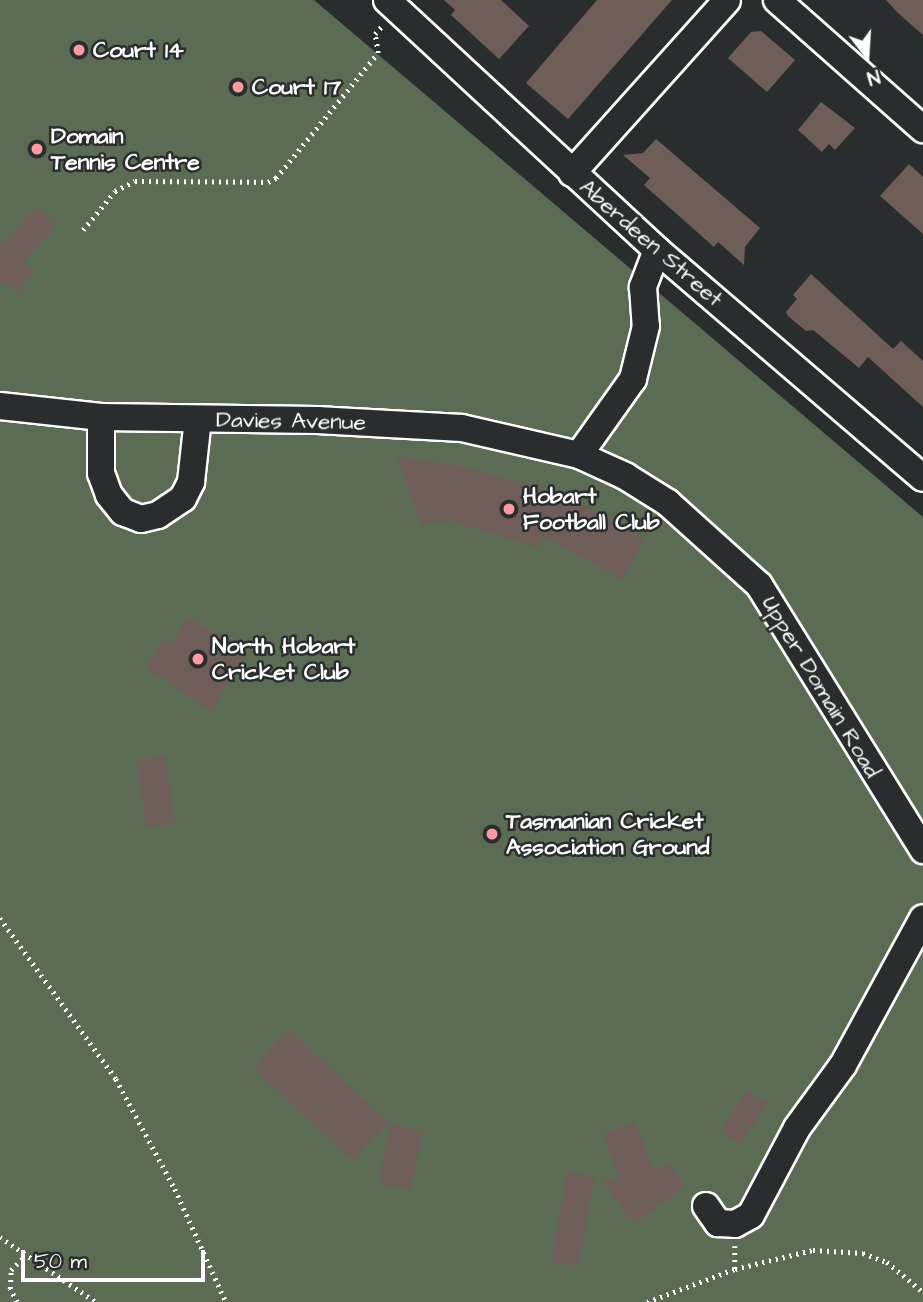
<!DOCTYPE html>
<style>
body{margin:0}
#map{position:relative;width:923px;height:1302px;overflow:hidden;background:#2a2d2e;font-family:"Architects Daughter",sans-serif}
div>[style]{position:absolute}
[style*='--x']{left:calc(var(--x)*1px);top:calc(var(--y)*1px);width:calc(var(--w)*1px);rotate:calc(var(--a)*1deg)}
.green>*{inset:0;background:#5c6b54}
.building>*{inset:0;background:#6f5d59;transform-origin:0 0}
.path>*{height:4.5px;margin-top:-2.25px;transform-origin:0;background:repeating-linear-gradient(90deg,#fff 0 2px,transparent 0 7px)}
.roads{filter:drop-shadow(2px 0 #fff) drop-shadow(-2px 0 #fff) drop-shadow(0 2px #fff) drop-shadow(0 -2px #fff)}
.minor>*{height:26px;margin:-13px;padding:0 13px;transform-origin:13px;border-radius:13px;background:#2a2d2e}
.dots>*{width:19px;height:19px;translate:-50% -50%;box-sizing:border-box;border:4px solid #2a2d2e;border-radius:50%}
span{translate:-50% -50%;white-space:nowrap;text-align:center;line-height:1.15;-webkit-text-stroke:5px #2a2d2e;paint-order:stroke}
.poi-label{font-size:23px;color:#fff;font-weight:700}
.left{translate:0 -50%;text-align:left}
.street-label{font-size:23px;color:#fff}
.north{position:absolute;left:832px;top:21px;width:70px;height:70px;-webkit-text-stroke:5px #2a2d2e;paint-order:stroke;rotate:163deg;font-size:19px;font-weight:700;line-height:28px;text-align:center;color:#fff}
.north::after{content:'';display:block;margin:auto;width:24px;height:32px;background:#fff;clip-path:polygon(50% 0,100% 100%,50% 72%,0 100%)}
.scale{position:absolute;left:21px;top:1250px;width:184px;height:32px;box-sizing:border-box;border:4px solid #fff;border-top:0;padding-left:9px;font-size:21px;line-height:24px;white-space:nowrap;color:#fff;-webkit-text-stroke:5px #2a2d2e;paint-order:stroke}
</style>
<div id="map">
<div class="green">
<i style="clip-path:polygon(0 0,314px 0,923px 517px,923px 1302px,0 1302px)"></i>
</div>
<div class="building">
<i style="clip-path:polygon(444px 0,501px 0,529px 26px,499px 59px,451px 15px,455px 10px)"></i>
<i style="clip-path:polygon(597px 0,672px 0,568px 119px,526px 83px)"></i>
<i style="clip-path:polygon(886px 0,923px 0,923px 35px,898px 13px)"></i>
<i style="clip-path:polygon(761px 31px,795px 60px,767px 92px,728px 58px,751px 32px)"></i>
<i style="clip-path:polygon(821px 102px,855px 128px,835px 150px,829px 144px,822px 152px,798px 130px)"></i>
<i style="clip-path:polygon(656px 139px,760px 228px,745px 247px,744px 265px,718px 242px,714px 247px,644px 185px,650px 178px,623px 155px,643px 153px)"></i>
<i style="clip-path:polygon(909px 164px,923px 177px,923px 234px,880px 196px)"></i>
<i style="clip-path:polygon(36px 207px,56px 226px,24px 262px,36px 271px,17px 293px,0 279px,0 247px)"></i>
<i style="clip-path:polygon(811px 274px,893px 349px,901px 341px,923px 361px,923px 407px,868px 357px,859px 368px,813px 330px,806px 331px,788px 316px,786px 312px,797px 299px,793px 295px)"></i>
<i style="clip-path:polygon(397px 456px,470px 468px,567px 496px,644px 539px,623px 580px,544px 536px,539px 548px,451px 521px,421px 525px)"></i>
<i style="clip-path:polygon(188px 618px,249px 651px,211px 712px,146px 667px,163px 640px,171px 645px)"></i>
<i style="left:165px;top:756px;width:68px;height:29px;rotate:81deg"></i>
<i style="left:289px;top:1030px;width:136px;height:52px;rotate:43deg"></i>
<i style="left:747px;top:1090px;width:24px;height:49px;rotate:33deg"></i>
<i style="clip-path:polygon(635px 1122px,654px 1172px,667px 1162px,685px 1186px,634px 1224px,600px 1178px,621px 1182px,603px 1134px)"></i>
<i style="left:391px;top:1124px;width:33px;height:61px;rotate:12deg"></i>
<i style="left:567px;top:1172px;width:28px;height:91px;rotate:10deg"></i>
</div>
<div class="path">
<i style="--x:83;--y:230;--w:50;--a:-50.6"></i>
<i style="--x:115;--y:191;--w:22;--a:-27"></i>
<i style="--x:135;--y:181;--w:133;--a:0.4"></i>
<i style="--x:268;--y:182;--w:9;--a:-27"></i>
<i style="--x:276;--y:178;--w:161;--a:-50.8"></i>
<i style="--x:378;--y:53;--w:19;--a:-99"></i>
<i style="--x:375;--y:34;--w:11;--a:-49"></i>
<i style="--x:0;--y:918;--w:198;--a:54.2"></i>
<i style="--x:116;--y:1079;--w:125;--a:61.8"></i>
<i style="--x:175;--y:1189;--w:124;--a:65.7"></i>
<i style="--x:0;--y:1237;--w:116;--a:34.1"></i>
<i style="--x:735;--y:1246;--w:23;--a:90"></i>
<i style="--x:17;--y:1302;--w:15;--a:-118"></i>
<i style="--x:10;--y:1289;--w:19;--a:-87"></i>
<i style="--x:11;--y:1270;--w:18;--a:-45"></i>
<i style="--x:647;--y:1302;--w:94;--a:-20.6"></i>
<i style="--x:735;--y:1269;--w:80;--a:-13.7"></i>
<i style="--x:813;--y:1250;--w:50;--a:3.4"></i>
<i style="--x:863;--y:1253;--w:26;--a:21"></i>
<i style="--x:887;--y:1262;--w:47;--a:39.8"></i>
</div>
<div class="roads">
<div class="minor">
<i style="--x:387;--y:0;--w:368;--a:42.8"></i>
<i style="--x:657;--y:250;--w:350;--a:40.6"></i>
<i style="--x:777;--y:0;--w:195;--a:41.5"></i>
<i style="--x:572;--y:173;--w:232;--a:-48.1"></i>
<i style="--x:657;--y:250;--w:40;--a:111"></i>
<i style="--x:643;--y:287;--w:39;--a:86"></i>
<i style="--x:646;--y:326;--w:55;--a:103.8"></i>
<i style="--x:633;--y:379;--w:93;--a:125.4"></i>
<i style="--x:579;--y:455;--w:51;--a:24.5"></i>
<i style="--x:625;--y:476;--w:51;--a:32.1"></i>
<i style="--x:668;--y:503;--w:122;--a:42"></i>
<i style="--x:759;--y:585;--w:312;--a:58.2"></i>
<i style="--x:0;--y:406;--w:102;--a:6.2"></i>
<i style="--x:101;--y:417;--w:216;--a:0.8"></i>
<i style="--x:317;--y:420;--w:145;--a:3.2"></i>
<i style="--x:462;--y:428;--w:120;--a:13"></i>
<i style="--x:101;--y:417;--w:56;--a:90"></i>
<i style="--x:101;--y:473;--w:23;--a:70"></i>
<i style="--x:109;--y:495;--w:22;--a:51"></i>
<i style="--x:123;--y:512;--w:19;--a:21"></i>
<i style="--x:141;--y:519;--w:17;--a:-13"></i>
<i style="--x:158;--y:515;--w:30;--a:-34"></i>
<i style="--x:183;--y:498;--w:18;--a:-63"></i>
<i style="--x:191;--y:482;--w:63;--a:-83.7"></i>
<i style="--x:706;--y:1206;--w:21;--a:55"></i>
<i style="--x:718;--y:1223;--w:17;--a:3"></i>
<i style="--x:735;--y:1224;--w:18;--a:-29"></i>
<i style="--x:751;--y:1215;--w:98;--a:-62.1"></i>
<i style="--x:797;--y:1128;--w:78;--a:-53.9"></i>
<i style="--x:843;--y:1065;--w:167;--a:-61.4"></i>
</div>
</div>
<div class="dots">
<i style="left:79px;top:50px;background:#ff9aa2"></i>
<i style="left:238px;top:87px;background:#ff9aa2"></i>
<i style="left:37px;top:149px;background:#ff9aa2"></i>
<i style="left:509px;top:509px;background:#ff9aa2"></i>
<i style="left:198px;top:659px;background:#ff9aa2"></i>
<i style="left:492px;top:834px;background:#ff9aa2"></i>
</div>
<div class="poi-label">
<span class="left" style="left:93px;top:50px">Court 14</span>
<span class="left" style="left:252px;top:87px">Court 17</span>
<span class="left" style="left:51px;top:149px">Domain<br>Tennis Centre</span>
<span class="left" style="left:523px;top:509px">Hobart<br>Football Club</span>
<span class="left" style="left:212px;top:659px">North Hobart<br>Cricket Club</span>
<span class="left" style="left:506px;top:834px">Tasmanian Cricket<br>Association Ground</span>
</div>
<div class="street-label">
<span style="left:651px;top:243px;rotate:41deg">Aberdeen Street</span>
<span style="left:291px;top:421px;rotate:1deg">Davies Avenue</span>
<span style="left:821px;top:687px;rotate:59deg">Upper Domain Road</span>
</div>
<div class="north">N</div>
<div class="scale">50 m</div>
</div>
